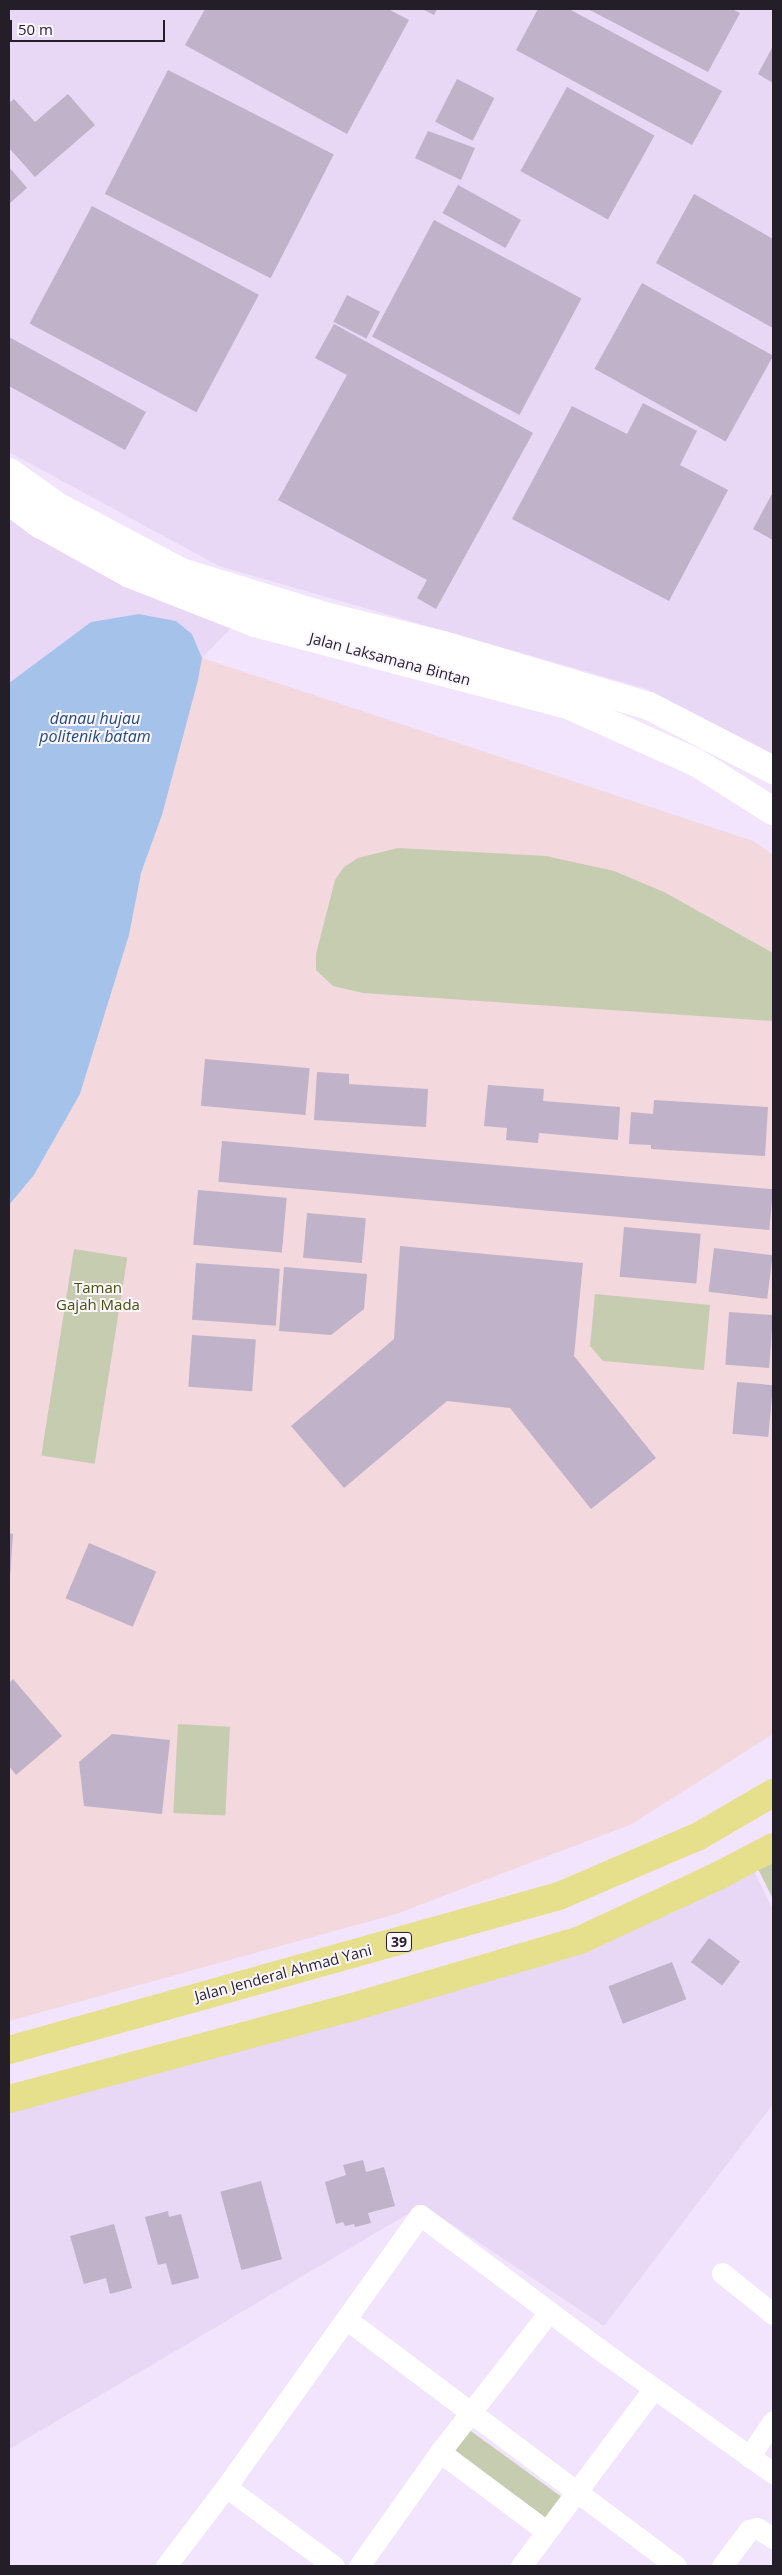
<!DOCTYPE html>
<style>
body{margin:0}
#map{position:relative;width:782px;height:2575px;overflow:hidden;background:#f1e4fc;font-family:"Open Sans",sans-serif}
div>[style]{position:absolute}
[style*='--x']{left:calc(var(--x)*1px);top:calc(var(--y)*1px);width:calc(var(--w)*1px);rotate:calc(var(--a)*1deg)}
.built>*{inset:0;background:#e8d7f5}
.education>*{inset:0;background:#f3d8de}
.green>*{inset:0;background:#c5ccaf;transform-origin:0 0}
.water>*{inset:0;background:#a5c3ea}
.building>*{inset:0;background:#bfb2c9;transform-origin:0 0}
.minor>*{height:21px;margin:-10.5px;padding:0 10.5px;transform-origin:10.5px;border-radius:10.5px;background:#fff}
.secondary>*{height:28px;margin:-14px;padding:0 14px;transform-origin:14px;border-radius:14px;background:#fff}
.trunk>*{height:28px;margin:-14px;padding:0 14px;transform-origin:14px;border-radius:14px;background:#e6df8c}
span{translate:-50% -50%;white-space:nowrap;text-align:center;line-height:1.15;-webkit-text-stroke:4px #faf5fe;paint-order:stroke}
.shield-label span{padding:1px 4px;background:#faf5fe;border:1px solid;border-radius:4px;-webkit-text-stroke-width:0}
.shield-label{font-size:14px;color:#231e27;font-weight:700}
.street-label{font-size:15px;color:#231e27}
.park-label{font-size:15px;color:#475206}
.water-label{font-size:16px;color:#224b7b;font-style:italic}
.frame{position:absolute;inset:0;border:10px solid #231e27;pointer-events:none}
.scale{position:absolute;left:10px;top:20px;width:155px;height:22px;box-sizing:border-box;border:2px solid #231e27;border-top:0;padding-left:6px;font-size:15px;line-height:18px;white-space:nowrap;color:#231e27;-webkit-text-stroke:4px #faf5fe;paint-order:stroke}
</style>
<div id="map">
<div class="built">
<i style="clip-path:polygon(9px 9px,773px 9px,773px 774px,647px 689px,219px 566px,9px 452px)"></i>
<i style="clip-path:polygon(9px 496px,255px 603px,202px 658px,192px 634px,176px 621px,139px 614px,91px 622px,9px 683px)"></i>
<i style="clip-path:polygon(753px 1869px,773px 1910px,773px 2104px,604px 2326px,423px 2205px,9px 2449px,9px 2110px,578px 1949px,677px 1911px)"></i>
</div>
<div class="education">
<i style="clip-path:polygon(202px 658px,753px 841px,773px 855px,773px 1734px,632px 1824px,396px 1914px,9px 2021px,9px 1205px,34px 1175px,80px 1094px,113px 986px,141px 873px,162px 815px)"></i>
</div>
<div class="green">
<i style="clip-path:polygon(398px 848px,546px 856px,614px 871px,664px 892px,773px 953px,773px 1021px,363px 993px,333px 986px,316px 970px,316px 954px,335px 880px,344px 867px,358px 858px)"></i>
<i style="left:74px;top:1249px;width:54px;height:209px;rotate:9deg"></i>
<i style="clip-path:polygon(595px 1294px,710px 1305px,704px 1370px,603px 1361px,590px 1346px)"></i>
<i style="left:178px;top:1724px;width:52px;height:89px;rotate:3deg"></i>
<i style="clip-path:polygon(773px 1848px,773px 1899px,754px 1861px)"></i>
<i style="left:468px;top:2429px;width:115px;height:26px;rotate:36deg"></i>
</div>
<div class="water">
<i style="clip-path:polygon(139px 614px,176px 621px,192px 634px,202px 658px,198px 680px,162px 815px,141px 873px,129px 935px,80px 1094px,34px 1175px,9px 1205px,9px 683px,91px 622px)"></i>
</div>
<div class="building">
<i style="clip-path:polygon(205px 9px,388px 9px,409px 20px,347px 134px,185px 45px)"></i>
<i style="clip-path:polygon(422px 9px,437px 9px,434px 15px)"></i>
<i style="clip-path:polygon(538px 9px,569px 9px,722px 91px,692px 145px,516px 50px)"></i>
<i style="clip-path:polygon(588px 9px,732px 9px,740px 13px,708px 72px)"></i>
<i style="clip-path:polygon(773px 46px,773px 83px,758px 74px)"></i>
<i style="left:168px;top:70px;width:186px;height:139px;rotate:27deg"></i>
<i style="left:457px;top:79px;width:42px;height:48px;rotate:27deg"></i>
<i style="left:567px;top:87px;width:100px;height:96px;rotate:29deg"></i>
<i style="clip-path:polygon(68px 94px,95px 125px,35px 177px,9px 148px,9px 103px,14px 99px,35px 122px)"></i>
<i style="clip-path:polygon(428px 131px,475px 148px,461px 180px,415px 158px)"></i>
<i style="clip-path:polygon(9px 167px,27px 188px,9px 204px)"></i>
<i style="left:458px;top:185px;width:72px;height:32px;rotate:29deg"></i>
<i style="clip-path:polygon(694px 194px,773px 239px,773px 328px,656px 263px)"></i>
<i style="left:92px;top:206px;width:189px;height:133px;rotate:28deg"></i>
<i style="left:434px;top:220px;width:167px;height:132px;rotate:28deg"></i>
<i style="left:642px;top:283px;width:150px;height:98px;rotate:29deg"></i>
<i style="left:347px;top:295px;width:37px;height:30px;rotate:27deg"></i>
<i style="clip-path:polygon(334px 324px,533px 433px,436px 609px,417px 598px,427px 580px,278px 500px,347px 375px,315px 358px)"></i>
<i style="clip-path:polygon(9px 337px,146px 412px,125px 450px,9px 386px)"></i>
<i style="clip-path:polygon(643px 403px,697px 431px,680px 465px,728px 490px,669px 601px,512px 519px,572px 406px,627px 434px)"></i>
<i style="clip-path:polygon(773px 492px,773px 540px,753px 529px)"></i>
<i style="left:205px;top:1059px;width:105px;height:47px;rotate:5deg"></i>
<i style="clip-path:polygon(317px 1072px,349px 1074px,349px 1084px,428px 1089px,426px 1127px,314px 1120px)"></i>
<i style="clip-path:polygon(488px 1085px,544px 1089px,543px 1101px,620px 1107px,618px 1140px,539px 1133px,538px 1143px,506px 1140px,507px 1128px,484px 1126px)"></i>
<i style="clip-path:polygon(654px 1100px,768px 1107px,765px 1156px,651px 1149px,651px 1145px,629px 1144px,631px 1112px,653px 1114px)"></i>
<i style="left:222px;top:1141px;width:553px;height:41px;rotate:5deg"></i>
<i style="left:198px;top:1190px;width:89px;height:55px;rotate:5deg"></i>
<i style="left:307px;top:1213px;width:59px;height:45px;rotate:5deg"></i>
<i style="left:624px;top:1227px;width:77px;height:50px;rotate:5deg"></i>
<i style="clip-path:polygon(400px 1246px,583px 1263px,574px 1356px,656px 1458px,591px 1509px,510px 1408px,447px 1401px,344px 1488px,291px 1426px,394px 1339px)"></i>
<i style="left:714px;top:1248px;width:59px;height:44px;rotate:7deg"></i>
<i style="left:196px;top:1263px;width:84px;height:57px;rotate:4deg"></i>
<i style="clip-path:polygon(284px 1267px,367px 1274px,364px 1309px,331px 1335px,279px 1331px)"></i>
<i style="left:729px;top:1312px;width:44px;height:53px;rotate:4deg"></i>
<i style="left:192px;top:1335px;width:64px;height:52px;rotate:4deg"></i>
<i style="left:737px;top:1382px;width:36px;height:52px;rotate:5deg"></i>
<i style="clip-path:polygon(9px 1533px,13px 1534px,10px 1579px,9px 1579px)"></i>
<i style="left:89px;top:1543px;width:73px;height:60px;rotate:23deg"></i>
<i style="clip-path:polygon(13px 1679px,62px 1736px,16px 1775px,9px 1766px,9px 1683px)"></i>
<i style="clip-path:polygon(112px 1734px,170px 1740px,162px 1814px,84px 1806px,79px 1762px)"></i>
<i style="left:709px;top:1938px;width:39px;height:30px;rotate:37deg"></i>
<i style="left:672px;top:1962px;width:40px;height:68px;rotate:69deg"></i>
<i style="clip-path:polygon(363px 2160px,366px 2172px,384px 2167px,395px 2206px,368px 2213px,371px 2223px,355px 2227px,354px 2224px,345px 2226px,343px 2222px,336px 2224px,325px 2182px,346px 2175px,343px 2165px)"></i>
<i style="left:261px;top:2181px;width:81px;height:42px;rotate:75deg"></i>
<i style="clip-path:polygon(168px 2211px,169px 2217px,181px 2214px,199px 2278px,172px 2285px,166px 2263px,158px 2265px,145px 2217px)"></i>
<i style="clip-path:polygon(114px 2224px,132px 2288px,110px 2294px,106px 2278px,84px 2284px,70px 2236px)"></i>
</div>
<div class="minor">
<i style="--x:722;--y:2273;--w:65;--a:38.8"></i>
<i style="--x:346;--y:2319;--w:412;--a:36.8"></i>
<i style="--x:440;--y:2452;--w:132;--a:36.7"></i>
<i style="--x:749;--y:2457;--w:43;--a:-56.3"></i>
<i style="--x:226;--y:2487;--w:134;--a:36.2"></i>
<i style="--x:166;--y:2566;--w:99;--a:-52.8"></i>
<i style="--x:226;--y:2487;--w:334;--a:-54.5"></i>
<i style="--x:420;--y:2215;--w:232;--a:36.8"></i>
<i style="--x:606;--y:2354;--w:205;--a:35.5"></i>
<i style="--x:359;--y:2566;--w:140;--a:-54.6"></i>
<i style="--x:440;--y:2452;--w:177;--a:-52.1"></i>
<i style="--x:521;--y:2566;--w:222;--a:-53.2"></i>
<i style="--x:722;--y:2566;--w:45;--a:-53.1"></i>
<i style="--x:749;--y:2530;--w:8;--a:-14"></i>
<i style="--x:757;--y:2528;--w:19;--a:32"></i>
</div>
<div class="secondary">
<i style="--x:9;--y:472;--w:59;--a:35.3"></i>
<i style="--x:57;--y:506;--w:140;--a:28"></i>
<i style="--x:181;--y:572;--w:151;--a:17"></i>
<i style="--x:325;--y:616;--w:122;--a:13.8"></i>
<i style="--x:443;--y:645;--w:215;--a:16.5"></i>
<i style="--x:649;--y:706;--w:140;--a:27.3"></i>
<i style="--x:9;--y:501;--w:39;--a:37"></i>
<i style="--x:40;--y:524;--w:103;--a:29.1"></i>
<i style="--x:130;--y:574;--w:134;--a:21.4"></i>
<i style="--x:255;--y:623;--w:324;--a:14.7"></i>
<i style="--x:568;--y:705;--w:141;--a:24.2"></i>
<i style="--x:697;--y:763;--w:90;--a:32.3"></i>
</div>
<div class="trunk">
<i style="--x:9;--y:2050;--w:571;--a:-15.64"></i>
<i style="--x:559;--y:1896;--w:152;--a:-23.2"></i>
<i style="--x:699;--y:1836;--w:86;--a:-30.2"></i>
<i style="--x:9;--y:2099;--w:349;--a:-15"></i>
<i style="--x:346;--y:2009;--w:244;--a:-16.4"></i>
<i style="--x:580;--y:1940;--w:152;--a:-24.9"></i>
<i style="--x:718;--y:1876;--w:62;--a:-27.8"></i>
</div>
<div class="shield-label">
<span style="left:399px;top:1942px">39</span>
</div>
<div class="street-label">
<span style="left:390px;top:659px;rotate:15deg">Jalan Laksamana Bintan</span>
<span style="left:283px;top:1973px;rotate:-15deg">Jalan Jenderal Ahmad Yani</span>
</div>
<div class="park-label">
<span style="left:98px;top:1296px">Taman<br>Gajah Mada</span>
</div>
<div class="water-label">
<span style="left:95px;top:727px">danau hujau<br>politenik batam</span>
</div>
<div class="frame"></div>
<div class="scale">50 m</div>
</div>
